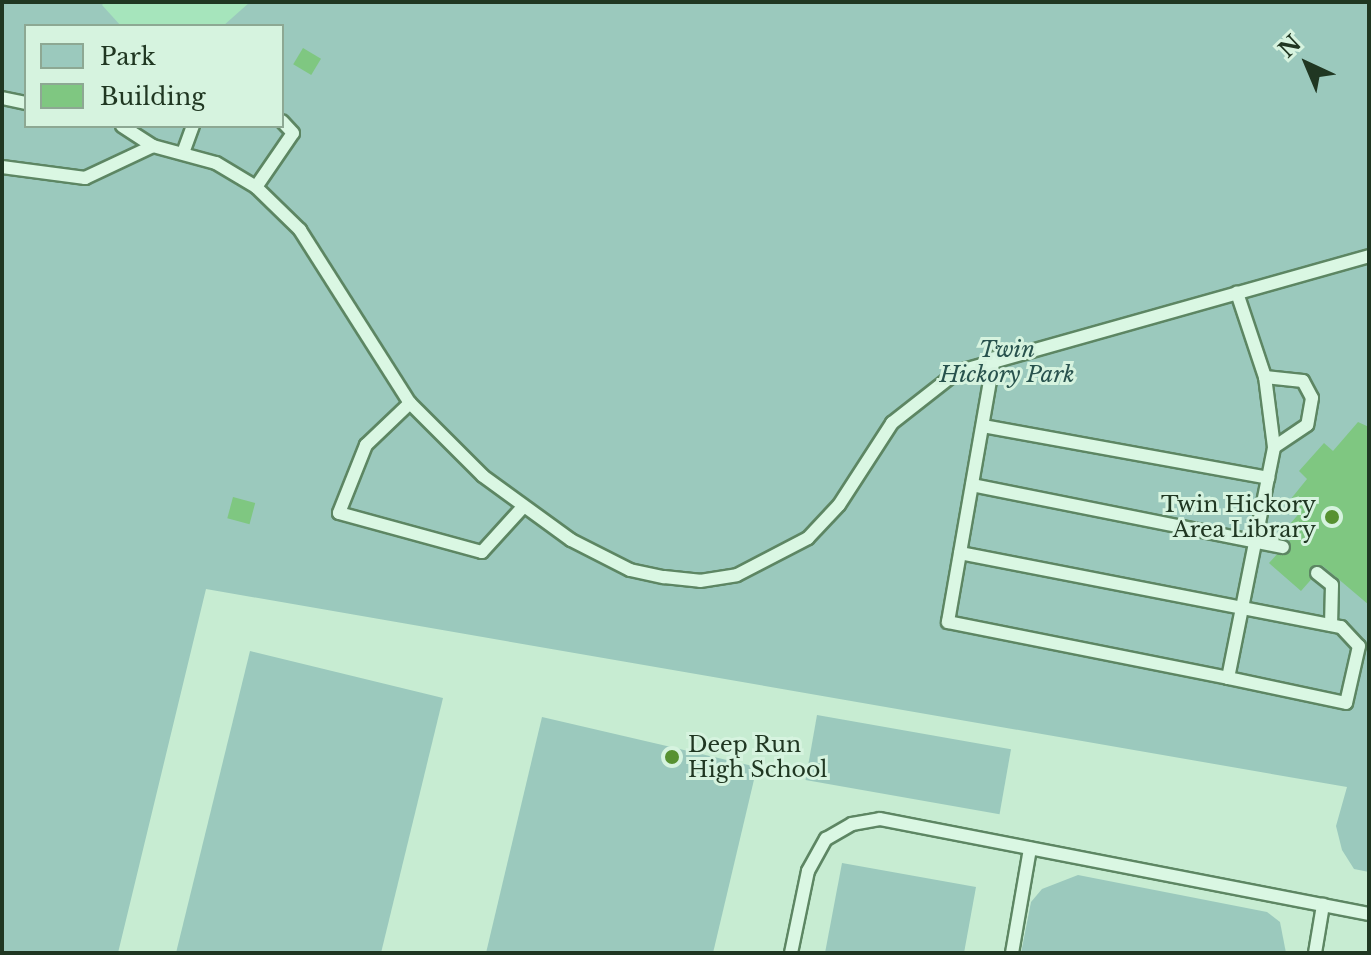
<!DOCTYPE html>
<style>
body{margin:0}
#map{position:relative;width:1371px;height:955px;overflow:hidden;background:#c7ecd2;font-family:"Libre Baskerville",serif}
div>[style]{position:absolute}
[style*='--x']{left:calc(var(--x)*1px);top:calc(var(--y)*1px);width:calc(var(--w)*1px);rotate:calc(var(--a)*1deg)}
.green>*{inset:0;background:#9bc9bd;transform-origin:0 0}
.sand>*{inset:0;background:#a6e5bc}
.building>*{inset:0;background:#7fc781;transform-origin:0 0}
.roads{filter:drop-shadow(2px 0 #5d8663) drop-shadow(-2px 0 #5d8663) drop-shadow(0 2px #5d8663) drop-shadow(0 -2px #5d8663)}
.service>*{height:12px;margin:-6px;padding:0 6px;transform-origin:6px;border-radius:6px;background:#daf7e3}
.dots>*{width:22px;height:22px;translate:-50% -50%;box-sizing:border-box;border:4px solid #d6f3df;border-radius:50%}
span{translate:-50% -50%;white-space:nowrap;text-align:center;line-height:1.15;-webkit-text-stroke:6px #d6f3df;paint-order:stroke}
.park-label{font-size:22px;color:#28524d;font-style:italic}
.poi-label{font-size:22px;color:#203722}
.right{translate:-100% -50%;text-align:right}
.left{translate:0 -50%;text-align:left}
.frame{position:absolute;inset:0;border:4px solid #203722;pointer-events:none}
.legend{position:absolute;left:24px;top:24px;width:260px;height:104px;box-sizing:border-box;background:#d6f3df;border:2px solid #8da893;margin:0;padding:10px 14px;list-style:none;font-size:24px;color:#203722}
.legend li{display:flex;align-items:center;gap:16px;height:40px}
.legend b{width:40px;border:2px solid #8da893}
.north{position:absolute;left:1267px;top:24px;width:80px;height:80px;-webkit-text-stroke:6px #d6f3df;paint-order:stroke;rotate:316deg;font-size:22px;font-weight:700;line-height:32px;text-align:center;color:#203722}
.north::after{content:'';display:block;margin:auto;width:28px;height:36px;background:#203722;clip-path:polygon(50% 0,100% 100%,50% 72%,0 100%)}
</style>
<div id="map">
<div class="green">
<i style="clip-path:polygon(evenodd,2px 2px,1369px 2px,1369px 872px,1354px 869px,1342px 850px,1336px 826px,1347px 787px,206px 589px,118px 953px,2px 953px,2px 2px,26px 26px,282px 26px,282px 126px,26px 126px,26px 26px)"></i>
<i style="clip-path:polygon(250px 651px,443px 698px,381px 953px,176px 953px)"></i>
<i style="left:817px;top:715px;width:197px;height:66px;rotate:10deg"></i>
<i style="clip-path:polygon(542px 717px,757px 767px,713px 953px,486px 953px)"></i>
<i style="clip-path:polygon(842px 863px,976px 887px,964px 953px,825px 953px)"></i>
<i style="clip-path:polygon(1078px 875px,1267px 912px,1280px 922px,1286px 953px,1021px 953px,1031px 902px,1042px 889px)"></i>
</div>
<div class="sand">
<i style="clip-path:polygon(105px 2px,250px 2px,223px 26px,121px 26px,102px 5px)"></i>
</div>
<div class="building">
<i style="left:303px;top:48px;width:21px;height:19px;rotate:31deg"></i>
<i style="clip-path:polygon(1358px 422px,1369px 427px,1369px 605px,1323px 566px,1301px 591px,1269px 563px,1298px 531px,1290px 524px,1302px 510px,1290px 500px,1307px 479px,1299px 471px,1324px 443px,1333px 451px)"></i>
<i style="left:233px;top:497px;width:23px;height:22px;rotate:15deg"></i>
</div>
<div class="roads">
<div class="service">
<i style="--x:2;--y:98;--w:25;--a:12"></i>
<i style="--x:122;--y:126;--w:37;--a:33"></i>
<i style="--x:153;--y:146;--w:65;--a:15.1"></i>
<i style="--x:216;--y:163;--w:47;--a:31"></i>
<i style="--x:256;--y:187;--w:62;--a:44.3"></i>
<i style="--x:300;--y:230;--w:205;--a:57.6"></i>
<i style="--x:410;--y:403;--w:103;--a:45"></i>
<i style="--x:483;--y:476;--w:109;--a:36"></i>
<i style="--x:571;--y:540;--w:66;--a:27"></i>
<i style="--x:630;--y:570;--w:35;--a:12"></i>
<i style="--x:664;--y:577;--w:36;--a:6"></i>
<i style="--x:700;--y:581;--w:37;--a:-9"></i>
<i style="--x:737;--y:575;--w:80;--a:-27.5"></i>
<i style="--x:808;--y:538;--w:45;--a:-46.8"></i>
<i style="--x:839;--y:505;--w:98;--a:-57.1"></i>
<i style="--x:892;--y:423;--w:83;--a:-38.1"></i>
<i style="--x:957;--y:372;--w:428;--a:-15.7"></i>
<i style="--x:183;--y:153;--w:29;--a:-70"></i>
<i style="--x:2;--y:167;--w:84;--a:7.5"></i>
<i style="--x:85;--y:178;--w:75;--a:-25.2"></i>
<i style="--x:256;--y:187;--w:65;--a:-55.6"></i>
<i style="--x:293;--y:133;--w:16;--a:-133"></i>
<i style="--x:994;--y:358;--w:268;--a:99.9"></i>
<i style="--x:948;--y:622;--w:286;--a:11.3"></i>
<i style="--x:1228;--y:678;--w:236;--a:-78.7"></i>
<i style="--x:1274;--y:447;--w:71;--a:-97.3"></i>
<i style="--x:1265;--y:377;--w:89;--a:-108.4"></i>
<i style="--x:1265;--y:377;--w:38;--a:6"></i>
<i style="--x:1303;--y:381;--w:19;--a:62"></i>
<i style="--x:1312;--y:398;--w:27;--a:100"></i>
<i style="--x:1307;--y:425;--w:40;--a:146"></i>
<i style="--x:410;--y:403;--w:61;--a:136.3"></i>
<i style="--x:366;--y:445;--w:73;--a:111.7"></i>
<i style="--x:339;--y:513;--w:148;--a:15.3"></i>
<i style="--x:482;--y:552;--w:61;--a:-47.7"></i>
<i style="--x:983;--y:426;--w:290;--a:10.3"></i>
<i style="--x:972;--y:485;--w:317;--a:11.3"></i>
<i style="--x:960;--y:553;--w:388;--a:11"></i>
<i style="--x:1341;--y:627;--w:26;--a:47"></i>
<i style="--x:1359;--y:646;--w:58;--a:102.8"></i>
<i style="--x:1346;--y:703;--w:121;--a:-168"></i>
<i style="--x:1317;--y:573;--w:19;--a:39"></i>
<i style="--x:1332;--y:585;--w:40;--a:91.4"></i>
<i style="--x:791;--y:953;--w:84;--a:-78.3"></i>
<i style="--x:808;--y:871;--w:37;--a:-61"></i>
<i style="--x:826;--y:839;--w:30;--a:-30"></i>
<i style="--x:852;--y:824;--w:28;--a:-10"></i>
<i style="--x:880;--y:819;--w:498;--a:11"></i>
<i style="--x:1012;--y:953;--w:106;--a:-80.2"></i>
<i style="--x:1315;--y:953;--w:49;--a:-80.5"></i>
</div>
</div>
<div class="dots">
<i style="left:1332px;top:517px;background:#579131"></i>
<i style="left:672px;top:757px;background:#579131"></i>
</div>
<div class="park-label">
<span style="left:1007px;top:362px">Twin<br>Hickory Park</span>
</div>
<div class="poi-label">
<span class="right" style="left:1316px;top:517px">Twin Hickory<br>Area Library</span>
<span class="left" style="left:688px;top:757px">Deep Run<br>High School</span>
</div>
<div class="frame"></div>
<ul class="legend">
<li><b style="height:22px;background:#9bc9bd"></b>Park</li>
<li><b style="height:22px;background:#7fc781"></b>Building</li>
</ul>
<div class="north">N</div>
</div>
